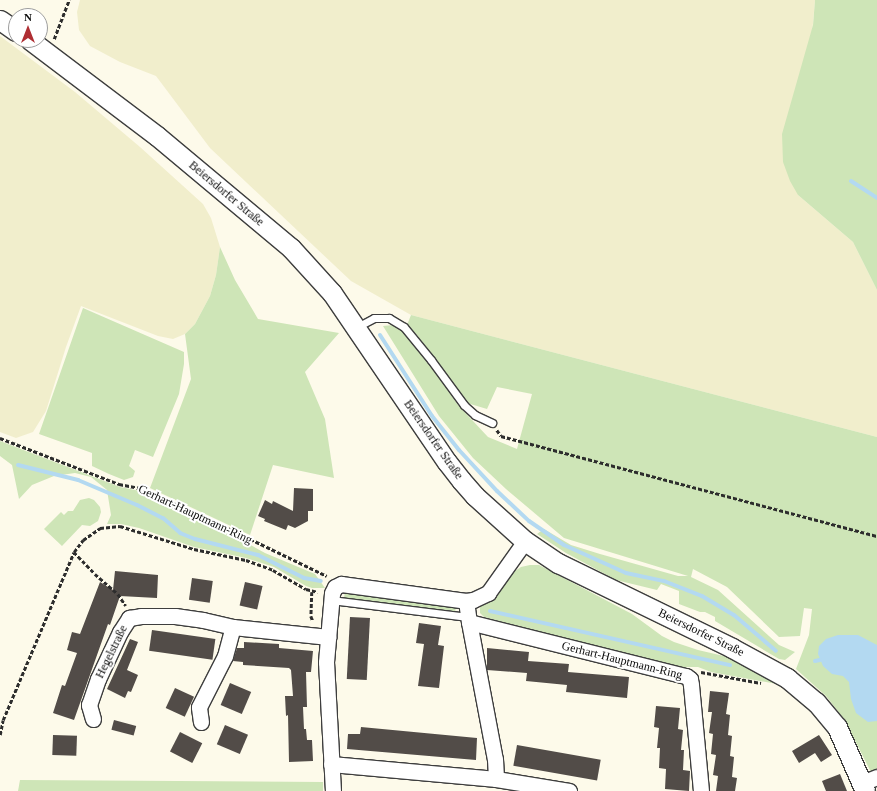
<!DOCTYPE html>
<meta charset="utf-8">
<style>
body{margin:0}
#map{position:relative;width:877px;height:791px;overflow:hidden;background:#fdfaea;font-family:Georgia,serif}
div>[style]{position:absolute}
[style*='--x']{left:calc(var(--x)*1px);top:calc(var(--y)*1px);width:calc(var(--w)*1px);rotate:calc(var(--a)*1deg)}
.farmland>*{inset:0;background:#f1eecc}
.green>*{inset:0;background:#cee5b7;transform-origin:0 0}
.water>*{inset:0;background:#b3d9f1}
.stream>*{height:4px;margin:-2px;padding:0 2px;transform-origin:2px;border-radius:2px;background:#b3d9f1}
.building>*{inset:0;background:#524c48;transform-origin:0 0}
.path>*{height:2.5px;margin-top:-1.25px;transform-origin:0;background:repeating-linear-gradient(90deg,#2d2d2d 0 4px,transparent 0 6px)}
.roads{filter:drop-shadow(1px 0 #3e3e3e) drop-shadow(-1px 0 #3e3e3e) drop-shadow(0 1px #3e3e3e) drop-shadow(0 -1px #3e3e3e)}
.service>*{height:7px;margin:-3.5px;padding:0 3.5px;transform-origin:3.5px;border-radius:3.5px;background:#fff}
.minor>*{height:15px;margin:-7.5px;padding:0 7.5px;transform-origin:7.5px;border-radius:7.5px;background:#fff}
.tertiary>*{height:19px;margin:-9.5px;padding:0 9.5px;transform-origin:9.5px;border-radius:9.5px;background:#fff}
span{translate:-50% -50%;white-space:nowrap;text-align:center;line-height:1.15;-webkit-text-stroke:4px #fff;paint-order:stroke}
.street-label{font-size:12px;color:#0b0b0b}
.north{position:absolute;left:8px;top:8px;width:40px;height:40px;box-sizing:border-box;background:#fff;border:1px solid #9d9d9d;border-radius:50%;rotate:0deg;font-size:11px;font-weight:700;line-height:16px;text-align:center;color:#0b0b0b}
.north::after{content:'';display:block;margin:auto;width:14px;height:18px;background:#af2e33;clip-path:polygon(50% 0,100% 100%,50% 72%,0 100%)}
</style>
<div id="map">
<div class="farmland">
<i style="clip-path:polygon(80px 0,815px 0,798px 195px,853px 242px,877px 290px,877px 437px,411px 315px,351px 281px,210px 148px,156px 76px,120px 62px,90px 46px,79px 30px,77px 12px)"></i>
<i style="clip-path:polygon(0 36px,75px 92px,140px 147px,203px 204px,211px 218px,220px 247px,216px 275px,210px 296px,195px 324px,185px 334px,173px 339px,158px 336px,81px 306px,66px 347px,46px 411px,33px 432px,16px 438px,0 432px)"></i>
</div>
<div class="green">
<i style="clip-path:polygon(815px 0,877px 0,877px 290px,853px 242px,798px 195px,790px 181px,783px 162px,782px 134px,813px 25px)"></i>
<i style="clip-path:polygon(220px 247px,235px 280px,258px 319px,339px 333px,305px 372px,325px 419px,334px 478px,273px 465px,250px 535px,150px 488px,191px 379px,185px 334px,195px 324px,210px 296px,216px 275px)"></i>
<i style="clip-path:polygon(83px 308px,184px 352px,184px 364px,179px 394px,153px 457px,135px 450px,129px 466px,135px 471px,133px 477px,124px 480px,109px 474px,92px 466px,92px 453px,39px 434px)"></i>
<i style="clip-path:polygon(411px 315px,877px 437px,877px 772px,872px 774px,844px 719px,826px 696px,796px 669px,809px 635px,812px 609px,804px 608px,800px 636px,779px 637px,727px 587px,693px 569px,691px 577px,718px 590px,779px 645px,795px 652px,785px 660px,779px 659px,715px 621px,715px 617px,705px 612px,700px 612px,679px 604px,679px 591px,661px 584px,657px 590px,616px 580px,566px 553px,537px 534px,544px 529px,571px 545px,600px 554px,678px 576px,688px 576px,564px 538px,506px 489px,473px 458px,439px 416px,383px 326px,393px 325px,403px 331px,427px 360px,458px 405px,488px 437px,517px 449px,532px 394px,497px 387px,487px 409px,467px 403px,417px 335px,407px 325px)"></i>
<i style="clip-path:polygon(0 441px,120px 487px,140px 491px,174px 505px,207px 521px,265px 553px,315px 574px,325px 588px,312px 588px,306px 586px,274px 567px,246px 558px,194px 547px,139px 528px,121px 524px,107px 524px,111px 515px,107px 490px,91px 477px,75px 473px,54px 476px,32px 485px,19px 499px,12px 465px,0 456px)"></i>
<i style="clip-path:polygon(89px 498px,94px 500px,100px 507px,101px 512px,98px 521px,90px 526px,82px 525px,62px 546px,44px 529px,61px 512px,64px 515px,68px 511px,73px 511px,80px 500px)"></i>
<i style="clip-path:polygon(530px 565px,539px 565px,632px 614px,662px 636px,674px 642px,698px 650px,728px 657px,777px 684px,711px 672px,698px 667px,687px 667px,680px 670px,665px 665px,484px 617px,480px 613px,480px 606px,498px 595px,512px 573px,521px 567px)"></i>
<i style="left:345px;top:591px;width:112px;height:8px;rotate:8deg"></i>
<i style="clip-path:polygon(20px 780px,323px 782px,323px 791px,18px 791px)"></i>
</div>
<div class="water">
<i style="clip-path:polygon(838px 635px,858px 635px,877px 645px,877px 721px,868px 722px,856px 713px,851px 699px,849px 682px,843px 676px,832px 674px,823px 666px,818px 654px,819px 646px,826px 639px)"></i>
</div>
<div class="stream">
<i style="--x:851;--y:181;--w:31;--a:33"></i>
<i style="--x:380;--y:335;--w:96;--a:57.3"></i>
<i style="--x:432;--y:416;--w:43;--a:51.5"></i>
<i style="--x:459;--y:450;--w:56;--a:47.2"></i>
<i style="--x:497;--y:491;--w:44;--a:43.2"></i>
<i style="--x:529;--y:521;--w:42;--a:34.4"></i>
<i style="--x:564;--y:545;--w:68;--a:24.3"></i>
<i style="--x:626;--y:573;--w:39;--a:12"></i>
<i style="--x:664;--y:581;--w:41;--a:21.5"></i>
<i style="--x:702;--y:596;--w:37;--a:31"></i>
<i style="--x:734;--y:615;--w:55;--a:40.6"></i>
<i style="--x:18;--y:465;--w:62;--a:14"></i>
<i style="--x:78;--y:480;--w:64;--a:23"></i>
<i style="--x:137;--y:505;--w:29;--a:27"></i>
<i style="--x:163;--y:518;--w:23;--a:41"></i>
<i style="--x:180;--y:533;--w:16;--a:22"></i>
<i style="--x:195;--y:539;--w:65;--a:14.3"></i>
<i style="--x:258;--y:555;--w:51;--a:26.6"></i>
<i style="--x:304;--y:578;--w:17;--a:10"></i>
<i style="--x:490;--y:611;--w:246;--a:12.7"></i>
<i style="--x:815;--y:661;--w:5;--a:-11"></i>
</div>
<div class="building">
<i style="clip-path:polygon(294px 488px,313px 489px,313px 511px,308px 511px,308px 521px,295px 528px,288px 525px,286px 530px,264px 521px,265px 519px,258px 516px,265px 500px,272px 504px,273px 501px,293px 511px)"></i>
<i style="clip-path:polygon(115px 571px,158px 575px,157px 598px,120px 596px,110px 625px,108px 624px,74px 720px,53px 713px,62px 685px,65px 686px,77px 653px,67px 650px,72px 632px,80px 634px,100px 582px,113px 590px)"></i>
<i style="left:192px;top:578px;width:21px;height:22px;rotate:8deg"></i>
<i style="left:245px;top:582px;width:18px;height:24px;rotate:13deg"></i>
<i style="left:350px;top:617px;width:20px;height:62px;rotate:3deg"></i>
<i style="clip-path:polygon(419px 623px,441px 626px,438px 645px,444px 646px,439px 688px,418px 686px,424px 644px,416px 643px)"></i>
<i style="left:152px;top:630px;width:64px;height:21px;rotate:8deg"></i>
<i style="clip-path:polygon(130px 639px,138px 642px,127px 670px,138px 675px,131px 692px,128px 691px,125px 698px,107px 689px)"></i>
<i style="clip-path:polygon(244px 642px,279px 644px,279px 648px,313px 651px,311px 672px,306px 672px,307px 707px,303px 707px,304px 729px,306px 729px,307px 740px,312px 740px,313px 761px,289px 762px,288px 715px,286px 716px,285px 696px,293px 696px,291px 670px,289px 668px,243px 665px,243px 662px,233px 661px,237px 648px,244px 648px)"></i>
<i style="clip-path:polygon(487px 648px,529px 652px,528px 661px,569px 664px,568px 672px,629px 677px,627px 698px,566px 692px,567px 685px,526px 681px,527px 673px,487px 670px)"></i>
<i style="left:230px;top:683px;width:23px;height:24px;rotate:23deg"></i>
<i style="left:175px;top:688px;width:21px;height:22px;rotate:25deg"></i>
<i style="clip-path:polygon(710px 691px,729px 693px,726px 714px,730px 715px,728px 735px,732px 736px,730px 756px,734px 757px,732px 777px,737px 778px,735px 791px,716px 791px,718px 776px,713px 775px,716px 755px,711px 754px,713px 734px,709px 733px,712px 712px,708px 712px)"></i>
<i style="clip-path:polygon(656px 706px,680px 708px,678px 729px,683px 730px,681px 750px,684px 750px,683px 770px,690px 771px,689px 791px,665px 789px,666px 769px,659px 768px,660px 748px,657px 748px,659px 728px,654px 727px)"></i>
<i style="left:114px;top:720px;width:23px;height:10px;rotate:15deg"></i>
<i style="left:225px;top:725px;width:25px;height:21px;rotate:23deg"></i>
<i style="clip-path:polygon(361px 727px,477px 738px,476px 760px,347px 749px,348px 734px,360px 734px)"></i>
<i style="left:180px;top:732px;width:25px;height:22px;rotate:27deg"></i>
<i style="left:53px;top:735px;width:24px;height:20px;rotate:2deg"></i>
<i style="clip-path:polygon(819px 735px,832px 755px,821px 762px,815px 753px,799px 763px,792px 751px)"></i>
<i style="left:517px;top:745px;width:85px;height:21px;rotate:10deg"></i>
<i style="clip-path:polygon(840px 774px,847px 791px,826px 791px,822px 781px)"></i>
</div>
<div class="path">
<i style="--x:54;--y:39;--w:42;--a:-69"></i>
<i style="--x:497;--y:430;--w:7;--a:56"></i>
<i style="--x:501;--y:436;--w:389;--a:14.9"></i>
<i style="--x:0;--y:438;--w:128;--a:21.1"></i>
<i style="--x:119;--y:484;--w:21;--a:11"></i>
<i style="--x:140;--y:488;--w:73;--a:24.1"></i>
<i style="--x:207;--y:518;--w:133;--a:25.8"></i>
<i style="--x:74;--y:552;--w:30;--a:46"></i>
<i style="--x:95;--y:574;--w:30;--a:41"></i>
<i style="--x:118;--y:594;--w:14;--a:56"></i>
<i style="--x:312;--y:592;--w:24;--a:92"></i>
<i style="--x:311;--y:616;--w:5;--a:68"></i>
<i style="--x:701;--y:672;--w:61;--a:10.4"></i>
<i style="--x:0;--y:735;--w:15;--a:-79"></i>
<i style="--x:3;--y:720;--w:182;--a:-67.1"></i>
<i style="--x:74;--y:552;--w:15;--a:-53"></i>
<i style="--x:83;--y:540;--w:21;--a:-35"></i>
<i style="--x:100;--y:528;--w:20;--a:-6"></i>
<i style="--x:120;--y:526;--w:77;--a:17.3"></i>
<i style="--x:194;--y:549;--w:53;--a:11.9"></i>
<i style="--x:246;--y:560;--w:29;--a:20"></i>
<i style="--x:273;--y:570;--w:38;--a:30"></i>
<i style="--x:306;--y:589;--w:12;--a:14"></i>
</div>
<div class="roads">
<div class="service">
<i style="--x:357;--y:327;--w:19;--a:-28"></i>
<i style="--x:374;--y:318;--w:15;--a:0"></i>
<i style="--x:389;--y:318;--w:17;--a:31"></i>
<i style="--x:404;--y:327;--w:43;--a:50.7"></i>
<i style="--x:431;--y:360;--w:56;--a:53.7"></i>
<i style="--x:464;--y:405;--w:15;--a:42"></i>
<i style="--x:475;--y:415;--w:19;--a:25"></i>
<i style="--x:331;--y:600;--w:138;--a:7.1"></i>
</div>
<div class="minor">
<i style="--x:466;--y:601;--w:7;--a:-8"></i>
<i style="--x:473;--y:600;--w:17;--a:-25"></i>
<i style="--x:488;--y:593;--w:64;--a:-54.6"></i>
<i style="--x:469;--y:622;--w:139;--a:79.3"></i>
<i style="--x:495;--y:759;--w:20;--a:87"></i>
<i style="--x:93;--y:719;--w:15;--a:-106"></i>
<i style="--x:89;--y:705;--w:28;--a:-71"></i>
<i style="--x:98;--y:679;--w:52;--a:-64.9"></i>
<i style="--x:120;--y:632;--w:17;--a:-57"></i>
<i style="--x:129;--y:618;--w:12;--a:-9"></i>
<i style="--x:141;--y:616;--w:34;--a:0"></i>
<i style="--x:175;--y:616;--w:28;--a:8"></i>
<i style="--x:203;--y:620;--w:31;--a:13"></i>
<i style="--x:233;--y:627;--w:96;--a:6"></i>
<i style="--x:201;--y:722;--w:15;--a:-98"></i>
<i style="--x:199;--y:707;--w:57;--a:-63"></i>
<i style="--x:225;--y:656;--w:30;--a:-75"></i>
<i style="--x:331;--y:764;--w:166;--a:5.2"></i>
<i style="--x:496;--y:779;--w:74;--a:9.3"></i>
<i style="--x:862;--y:783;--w:16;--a:-22"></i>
<i style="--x:333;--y:791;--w:129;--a:-93.1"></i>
<i style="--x:326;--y:662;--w:69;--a:-85"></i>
<i style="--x:332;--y:593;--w:7;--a:-63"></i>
<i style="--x:335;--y:587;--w:7;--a:-27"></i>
<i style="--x:341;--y:584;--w:126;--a:7.7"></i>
<i style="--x:466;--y:601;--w:21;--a:82"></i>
<i style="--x:469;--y:622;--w:224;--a:14"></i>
<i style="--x:686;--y:676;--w:5;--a:37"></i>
<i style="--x:690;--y:679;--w:6;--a:81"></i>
<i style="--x:691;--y:685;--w:106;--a:84.6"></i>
</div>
<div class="tertiary">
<i style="--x:0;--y:20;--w:19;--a:35"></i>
<i style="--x:30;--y:40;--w:159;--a:37.1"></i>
<i style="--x:157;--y:136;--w:175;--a:39.9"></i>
<i style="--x:291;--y:248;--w:61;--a:47.7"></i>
<i style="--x:332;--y:293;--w:204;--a:55.8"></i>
<i style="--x:447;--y:462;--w:23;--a:52"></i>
<i style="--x:461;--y:480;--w:21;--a:49"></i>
<i style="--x:475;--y:496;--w:67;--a:42"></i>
<i style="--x:525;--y:541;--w:40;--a:34"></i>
<i style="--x:558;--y:563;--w:194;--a:26"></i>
<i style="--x:732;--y:648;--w:63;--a:28.6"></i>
<i style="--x:787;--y:678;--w:38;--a:40"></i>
<i style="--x:816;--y:702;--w:33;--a:50"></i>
<i style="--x:837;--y:727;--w:70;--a:66.4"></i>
</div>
</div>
<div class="street-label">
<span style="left:226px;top:194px;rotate:40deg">Beiersdorfer Straße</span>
<span style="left:433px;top:440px;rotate:55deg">Beiersdorfer Straße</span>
<span style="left:195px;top:515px;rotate:25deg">Gerhart-Hauptmann-Ring</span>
<span style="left:701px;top:633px;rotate:26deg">Beiersdorfer Straße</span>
<span style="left:112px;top:652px;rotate:-64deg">Hegelstraße</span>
<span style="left:622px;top:661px;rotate:14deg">Gerhart-Hauptmann-Ring</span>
</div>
<div class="north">N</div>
</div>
